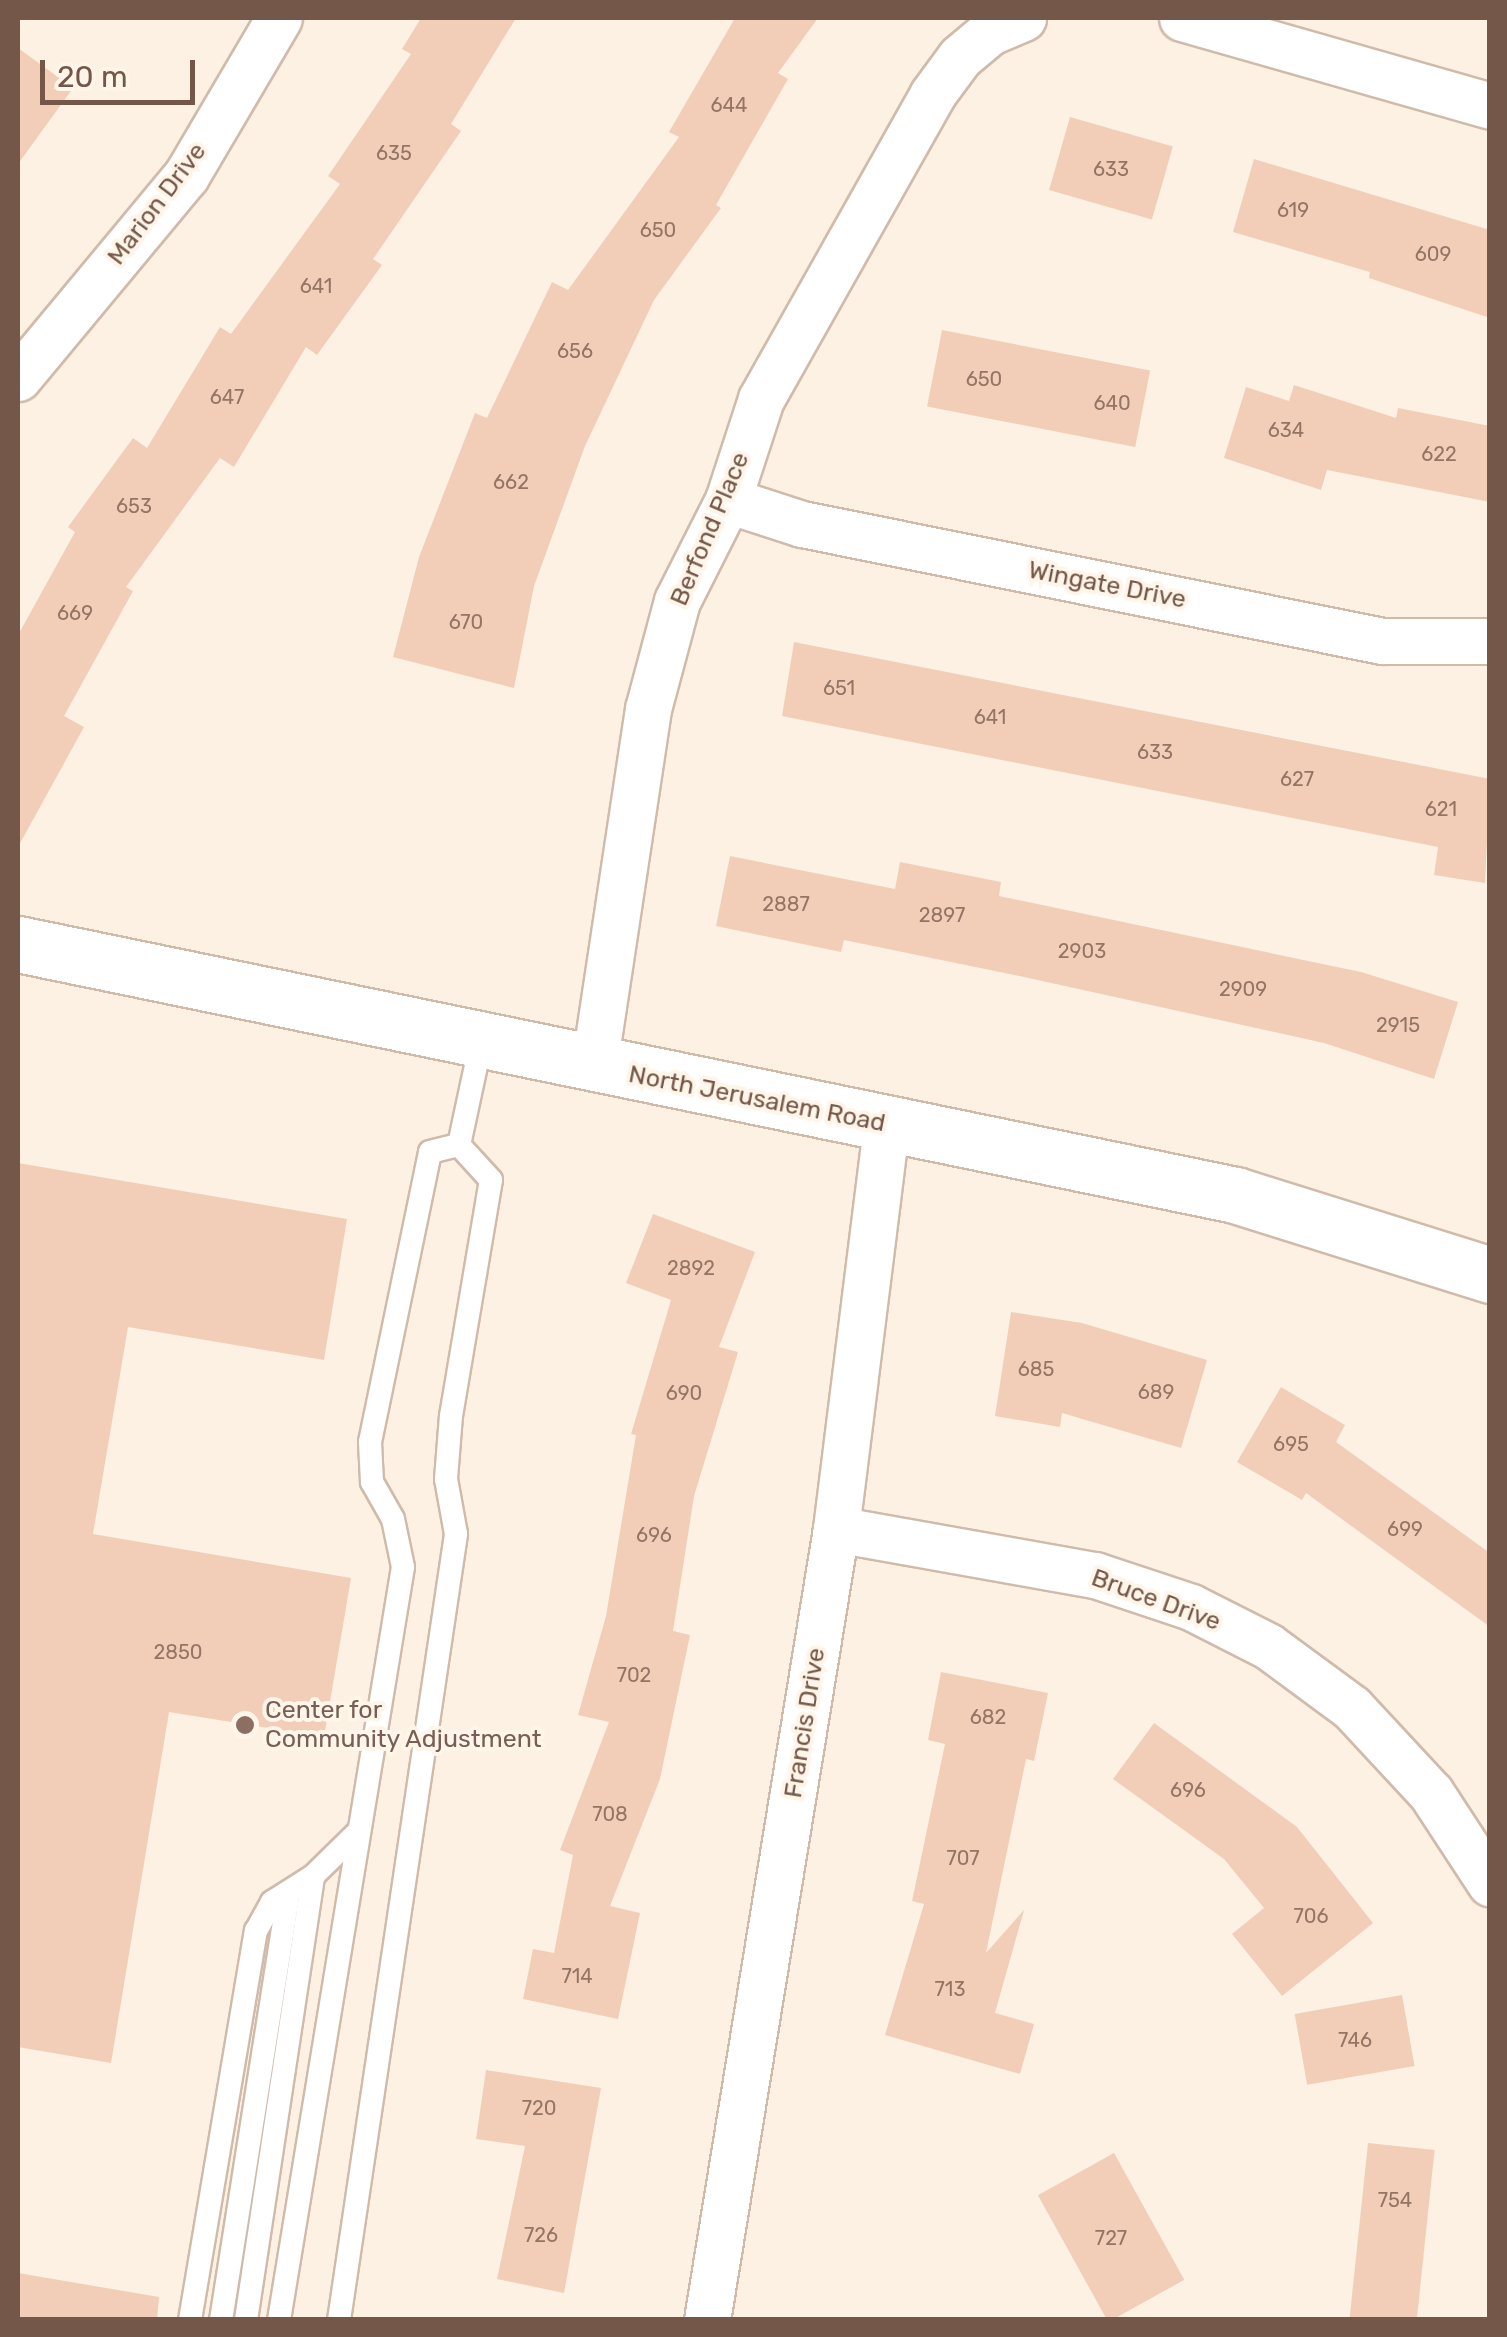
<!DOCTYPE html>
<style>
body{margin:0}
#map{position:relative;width:1507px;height:2337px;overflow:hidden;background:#fcf1e2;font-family:Rubik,sans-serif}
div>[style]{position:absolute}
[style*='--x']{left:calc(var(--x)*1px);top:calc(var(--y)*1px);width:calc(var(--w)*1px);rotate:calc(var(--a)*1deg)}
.building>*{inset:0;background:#f2ceb9;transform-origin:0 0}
.roads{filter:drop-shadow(2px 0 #d0bbab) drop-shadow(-2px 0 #d0bbab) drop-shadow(0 2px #d0bbab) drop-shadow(0 -2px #d0bbab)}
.lane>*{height:22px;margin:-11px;padding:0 11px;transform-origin:11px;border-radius:11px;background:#fff}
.street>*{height:45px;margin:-22.5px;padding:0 22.5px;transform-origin:22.5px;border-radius:22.5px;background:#fff}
.secondary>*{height:55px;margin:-27.5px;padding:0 27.5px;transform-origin:27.5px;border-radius:27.5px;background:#fff}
.dots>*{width:28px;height:28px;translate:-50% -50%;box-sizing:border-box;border:5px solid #fff5e8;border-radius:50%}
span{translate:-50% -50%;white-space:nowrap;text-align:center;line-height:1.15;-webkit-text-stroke:8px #fff5e8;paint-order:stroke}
.number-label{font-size:20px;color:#947564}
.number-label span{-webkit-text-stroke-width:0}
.street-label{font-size:25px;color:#745748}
.education-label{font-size:25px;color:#785e54}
.left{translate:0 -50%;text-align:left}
.frame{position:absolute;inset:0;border:20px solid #745748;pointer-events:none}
.scale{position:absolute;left:40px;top:60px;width:155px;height:45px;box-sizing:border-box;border:5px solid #745748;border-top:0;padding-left:12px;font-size:30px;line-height:35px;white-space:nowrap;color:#745748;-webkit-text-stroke:8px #fff5e8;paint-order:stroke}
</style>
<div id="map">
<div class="building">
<i style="clip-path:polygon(421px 18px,516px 18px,451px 124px,461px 131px,373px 259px,382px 265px,317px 355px,306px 347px,234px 467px,220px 458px,126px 587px,133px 591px,64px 716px,84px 727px,18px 847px,18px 635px,75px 532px,68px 527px,133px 438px,147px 448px,220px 327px,231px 334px,340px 184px,328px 176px,411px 54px,402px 49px)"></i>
<i style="clip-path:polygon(735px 18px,818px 18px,778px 73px,788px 79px,716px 205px,721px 208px,654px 300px,585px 446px,534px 586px,514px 688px,393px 657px,419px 557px,475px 413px,487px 418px,552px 282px,568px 290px,679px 137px,669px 132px)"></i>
<i style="clip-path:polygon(18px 48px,73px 88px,18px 164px)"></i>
<i style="left:1070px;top:117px;width:107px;height:76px;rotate:16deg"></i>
<i style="clip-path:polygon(1254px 159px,1490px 230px,1490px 318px,1369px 278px,1370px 272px,1233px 232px)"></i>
<i style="left:942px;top:330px;width:212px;height:78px;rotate:11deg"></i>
<i style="clip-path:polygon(1294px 385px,1396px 418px,1398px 408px,1490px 426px,1490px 502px,1327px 470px,1321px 490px,1224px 458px,1246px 387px,1289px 401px)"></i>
<i style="clip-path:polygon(794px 642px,1490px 779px,1485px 883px,1434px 875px,1438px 847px,782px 716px)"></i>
<i style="clip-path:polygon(730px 856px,895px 889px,900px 862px,1001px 882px,999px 896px,1361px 972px,1458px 1002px,1434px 1079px,1324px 1043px,1024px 977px,844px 940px,841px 952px,716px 926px)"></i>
<i style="clip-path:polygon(18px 1163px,347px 1219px,324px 1360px,128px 1327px,93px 1534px,351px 1578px,324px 1737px,169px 1712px,111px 2063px,18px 2047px)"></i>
<i style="clip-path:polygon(653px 1214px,755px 1252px,719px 1347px,738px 1352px,694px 1496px,673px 1631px,690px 1635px,660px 1779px,610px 1906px,640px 1913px,618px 2019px,523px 1999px,533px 1949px,554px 1953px,573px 1855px,560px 1850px,609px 1722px,578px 1715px,606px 1616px,636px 1435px,631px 1434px,671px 1300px,626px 1283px)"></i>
<i style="clip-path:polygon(1011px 1312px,1082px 1323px,1207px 1360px,1181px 1448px,1062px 1413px,1060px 1427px,995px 1416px)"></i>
<i style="clip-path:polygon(1281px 1387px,1345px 1425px,1336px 1442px,1490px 1553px,1490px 1627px,1306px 1493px,1302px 1500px,1237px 1462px)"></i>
<i style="clip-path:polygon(941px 1672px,1048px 1693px,1034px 1761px,1026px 1759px,986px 1953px,1024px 1910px,995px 2013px,1034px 2024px,1020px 2074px,885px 2035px,924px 1904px,912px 1901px,945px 1744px,928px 1740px)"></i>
<i style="clip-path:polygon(1154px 1723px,1297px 1827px,1373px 1923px,1282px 1996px,1232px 1934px,1264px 1908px,1224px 1859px,1113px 1779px)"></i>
<i style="left:1402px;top:1995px;width:72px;height:109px;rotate:80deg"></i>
<i style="clip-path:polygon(486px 2070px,601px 2088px,564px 2293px,497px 2279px,525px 2146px,476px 2139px)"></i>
<i style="left:1368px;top:2143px;width:67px;height:178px;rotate:6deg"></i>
<i style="left:1114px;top:2153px;width:145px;height:87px;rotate:61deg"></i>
<i style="clip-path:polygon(18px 2273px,159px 2297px,157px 2320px,18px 2320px)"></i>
</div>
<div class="roads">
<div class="lane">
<i style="--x:459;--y:1145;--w:105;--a:-77.9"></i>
<i style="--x:190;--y:2320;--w:395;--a:-80.4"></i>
<i style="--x:256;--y:1931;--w:33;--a:-61"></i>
<i style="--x:272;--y:1902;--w:49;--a:-32.4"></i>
<i style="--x:313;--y:1876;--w:62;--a:-44.3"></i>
<i style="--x:221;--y:2320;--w:433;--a:-81"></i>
<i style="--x:246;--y:2320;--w:449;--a:-81.4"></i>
<i style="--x:279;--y:2320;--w:763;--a:-80.65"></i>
<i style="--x:403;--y:1567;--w:49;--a:-101.8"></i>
<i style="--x:393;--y:1519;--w:43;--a:-119.6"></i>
<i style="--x:372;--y:1482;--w:40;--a:-92.9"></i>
<i style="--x:370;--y:1442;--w:296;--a:-78.3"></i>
<i style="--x:430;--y:1152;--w:30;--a:-14"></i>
<i style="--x:339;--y:2320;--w:795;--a:-81.53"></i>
<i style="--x:456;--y:1534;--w:56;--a:-100.3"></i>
<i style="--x:446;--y:1479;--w:63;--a:-85.5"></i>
<i style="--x:451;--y:1416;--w:239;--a:-80.4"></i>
<i style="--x:491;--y:1180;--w:47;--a:-132.4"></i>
</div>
<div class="street">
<i style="--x:1182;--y:18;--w:320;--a:15.9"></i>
<i style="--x:18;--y:378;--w:263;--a:-50.3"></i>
<i style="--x:186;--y:176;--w:183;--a:-59.5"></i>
<i style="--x:728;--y:500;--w:78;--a:18"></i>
<i style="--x:802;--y:524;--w:592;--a:11.4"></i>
<i style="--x:1382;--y:641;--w:108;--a:0"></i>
<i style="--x:594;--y:1066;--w:361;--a:-81.4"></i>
<i style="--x:648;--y:709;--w:112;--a:-75"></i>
<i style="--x:677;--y:601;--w:113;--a:-63.2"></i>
<i style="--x:728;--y:500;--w:106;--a:-71.9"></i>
<i style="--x:761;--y:399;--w:349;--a:-60.6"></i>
<i style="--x:932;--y:95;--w:47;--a:-53.6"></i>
<i style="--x:960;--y:57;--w:39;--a:-40"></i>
<i style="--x:990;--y:32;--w:36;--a:-23"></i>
<i style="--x:836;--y:1529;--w:263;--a:10.1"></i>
<i style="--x:1095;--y:1575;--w:101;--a:18.4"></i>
<i style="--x:1191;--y:1607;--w:86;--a:26.9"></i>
<i style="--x:1268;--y:1646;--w:104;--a:36.4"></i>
<i style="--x:1352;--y:1708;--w:116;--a:47.1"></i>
<i style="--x:1431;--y:1793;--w:108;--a:56.8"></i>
<i style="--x:707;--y:2320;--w:801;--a:-80.74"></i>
<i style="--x:836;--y:1529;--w:407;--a:-82.9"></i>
</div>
<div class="secondary">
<i style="--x:18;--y:944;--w:1243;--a:11.65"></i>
<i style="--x:1235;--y:1195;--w:267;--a:17.4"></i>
</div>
</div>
<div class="dots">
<i style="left:245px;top:1725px;background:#8d6e63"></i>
</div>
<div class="number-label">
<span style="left:729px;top:105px">644</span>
<span style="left:394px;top:153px">635</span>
<span style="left:1111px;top:169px">633</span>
<span style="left:1293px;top:210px">619</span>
<span style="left:658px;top:230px">650</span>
<span style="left:1433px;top:254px">609</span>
<span style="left:316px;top:286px">641</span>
<span style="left:575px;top:351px">656</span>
<span style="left:984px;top:379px">650</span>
<span style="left:227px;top:397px">647</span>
<span style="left:1112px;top:403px">640</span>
<span style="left:1286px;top:430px">634</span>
<span style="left:1439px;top:454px">622</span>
<span style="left:511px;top:482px">662</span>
<span style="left:134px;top:506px">653</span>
<span style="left:75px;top:613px">669</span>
<span style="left:466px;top:622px">670</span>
<span style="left:839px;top:688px">651</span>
<span style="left:990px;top:717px">641</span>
<span style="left:1155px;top:752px">633</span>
<span style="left:1297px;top:779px">627</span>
<span style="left:1441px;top:809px">621</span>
<span style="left:786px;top:904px">2887</span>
<span style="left:942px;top:915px">2897</span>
<span style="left:1082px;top:951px">2903</span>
<span style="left:1243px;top:989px">2909</span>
<span style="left:1398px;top:1025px">2915</span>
<span style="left:691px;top:1268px">2892</span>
<span style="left:1036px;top:1369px">685</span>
<span style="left:1156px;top:1392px">689</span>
<span style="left:684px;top:1393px">690</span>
<span style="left:1291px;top:1444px">695</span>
<span style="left:1405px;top:1529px">699</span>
<span style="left:654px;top:1535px">696</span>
<span style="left:178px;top:1652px">2850</span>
<span style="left:634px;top:1675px">702</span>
<span style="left:988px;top:1717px">682</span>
<span style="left:1188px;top:1790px">696</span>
<span style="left:610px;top:1814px">708</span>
<span style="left:963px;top:1858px">707</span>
<span style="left:1311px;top:1916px">706</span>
<span style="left:577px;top:1976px">714</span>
<span style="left:950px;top:1989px">713</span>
<span style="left:1355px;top:2040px">746</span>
<span style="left:539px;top:2108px">720</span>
<span style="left:1395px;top:2200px">754</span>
<span style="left:541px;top:2235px">726</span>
<span style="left:1111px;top:2238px">727</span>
</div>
<div class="street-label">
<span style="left:157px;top:204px;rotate:-53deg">Marion Drive</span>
<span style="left:710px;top:529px;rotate:-67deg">Berfond Place</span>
<span style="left:1107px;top:585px;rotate:11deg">Wingate Drive</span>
<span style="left:757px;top:1099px;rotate:11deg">North Jerusalem Road</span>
<span style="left:1156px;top:1600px;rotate:20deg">Bruce Drive</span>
<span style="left:805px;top:1723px;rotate:-81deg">Francis Drive</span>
</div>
<div class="education-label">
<span class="left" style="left:265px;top:1725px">Center for<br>Community Adjustment</span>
</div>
<div class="frame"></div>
<div class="scale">20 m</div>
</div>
